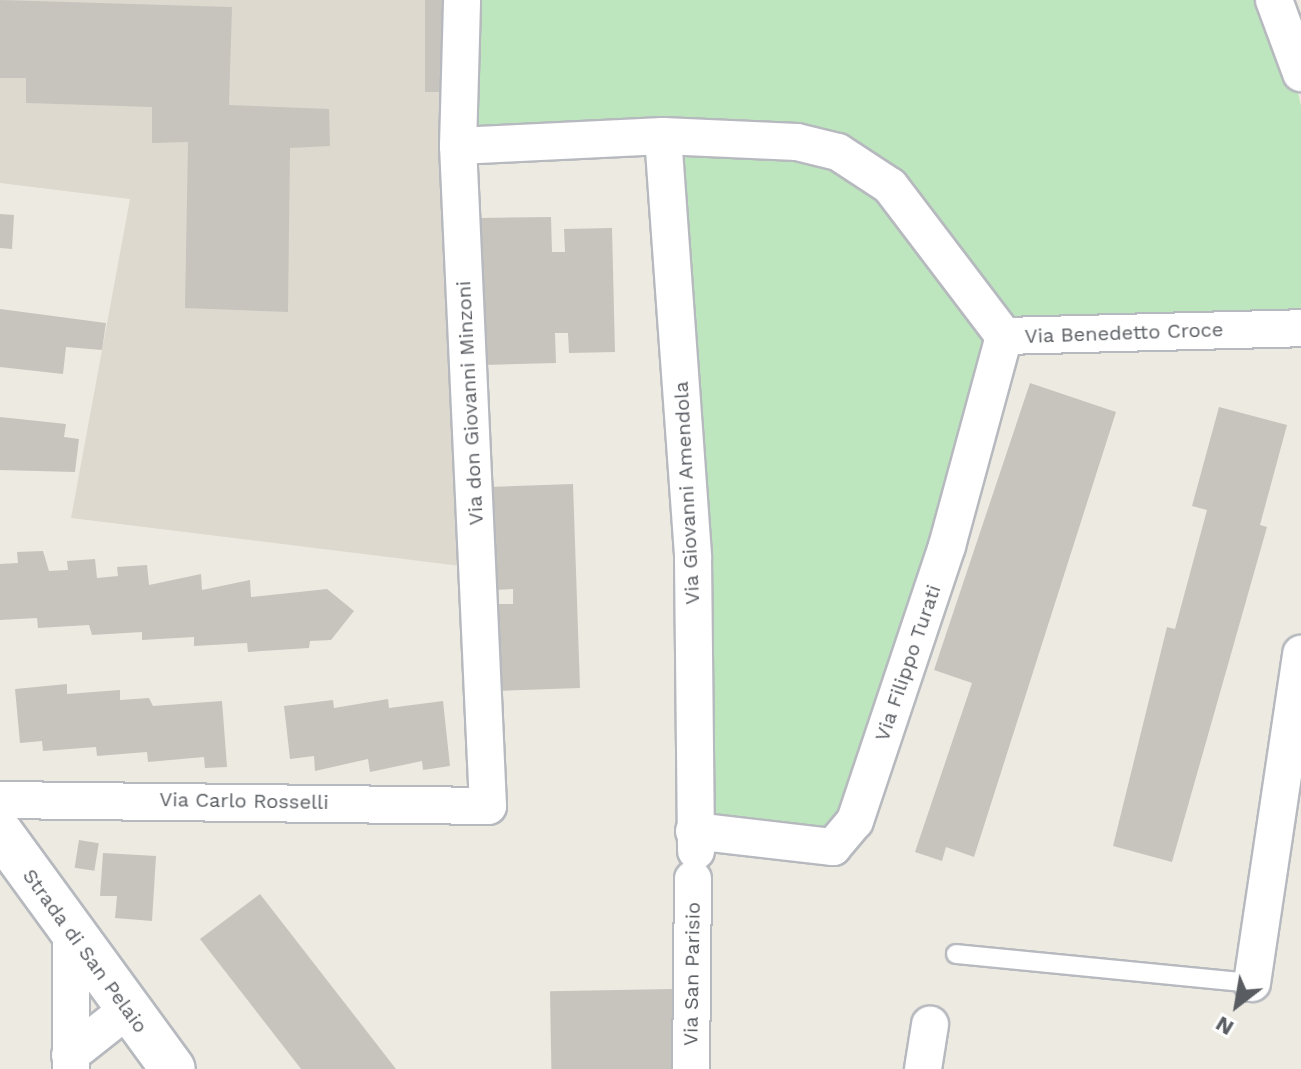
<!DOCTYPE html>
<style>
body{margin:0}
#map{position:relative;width:1301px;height:1069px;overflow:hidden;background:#edeae1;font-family:"Work Sans",sans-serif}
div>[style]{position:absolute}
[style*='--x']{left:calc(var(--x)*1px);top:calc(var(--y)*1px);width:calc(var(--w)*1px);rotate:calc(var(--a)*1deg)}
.education>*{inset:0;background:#ddd9cf}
.green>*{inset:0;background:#bde5be}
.building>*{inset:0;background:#c7c4be;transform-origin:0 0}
.roads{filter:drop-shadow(2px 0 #b6b9be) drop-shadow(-2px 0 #b6b9be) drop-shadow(0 2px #b6b9be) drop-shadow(0 -2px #b6b9be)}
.lane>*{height:18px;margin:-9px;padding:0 9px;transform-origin:9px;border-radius:9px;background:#fff}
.street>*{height:36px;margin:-18px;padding:0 18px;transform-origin:18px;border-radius:18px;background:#fff}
.secondary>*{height:44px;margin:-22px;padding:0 22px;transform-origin:22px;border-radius:22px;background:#fff}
span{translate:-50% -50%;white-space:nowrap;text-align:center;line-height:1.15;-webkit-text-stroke:7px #fff;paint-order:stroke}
.street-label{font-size:20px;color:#595d62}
.north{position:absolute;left:1197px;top:965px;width:80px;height:80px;-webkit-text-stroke:6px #fff;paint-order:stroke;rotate:211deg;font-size:22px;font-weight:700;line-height:32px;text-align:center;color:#595d62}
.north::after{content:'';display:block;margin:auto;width:28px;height:36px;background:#595d62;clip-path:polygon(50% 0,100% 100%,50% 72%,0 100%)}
</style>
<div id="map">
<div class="education">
<i style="clip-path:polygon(0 0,466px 0,477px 568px,71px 518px,130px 199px,0 183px)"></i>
</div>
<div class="green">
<i style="clip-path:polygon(462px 0,1274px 0,1280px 12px,1301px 106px,1301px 328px,1004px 336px,833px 847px,694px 831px,663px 142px,458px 146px)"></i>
</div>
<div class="building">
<i style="clip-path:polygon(0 0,232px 7px,229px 105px,329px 109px,330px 146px,290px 148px,288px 312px,185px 308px,188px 142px,152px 143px,152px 107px,26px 103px,26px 78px,0 78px)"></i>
<i style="left:425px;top:0;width:23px;height:92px"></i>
<i style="clip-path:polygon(0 214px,14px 215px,12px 249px,0 248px)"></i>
<i style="clip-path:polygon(551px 217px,552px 252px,565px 252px,564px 229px,612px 228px,615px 352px,569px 353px,568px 333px,555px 333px,556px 363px,484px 365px,481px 218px)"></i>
<i style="clip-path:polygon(0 309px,106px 323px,102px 350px,66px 347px,63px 374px,0 367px)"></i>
<i style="clip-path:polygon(1030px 383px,1116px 412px,974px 857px,946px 847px,942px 861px,915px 852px,972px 683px,934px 670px)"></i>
<i style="clip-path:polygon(1219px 407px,1287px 425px,1260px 525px,1267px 527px,1172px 862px,1113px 846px,1167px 627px,1175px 629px,1207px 510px,1192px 506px)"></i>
<i style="clip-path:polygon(0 417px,66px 424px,64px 437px,79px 439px,75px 472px,0 470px)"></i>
<i style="clip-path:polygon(573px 484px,580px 688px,496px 691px,494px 604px,513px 604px,513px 589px,492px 590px,489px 487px)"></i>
<i style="clip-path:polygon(43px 551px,49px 571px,68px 570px,67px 561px,95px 559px,97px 578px,118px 576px,117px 567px,147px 565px,149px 585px,201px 574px,202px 590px,250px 580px,251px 597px,327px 589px,354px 611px,331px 640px,310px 641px,309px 648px,248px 652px,247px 643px,194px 646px,194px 637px,142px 640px,142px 632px,92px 635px,89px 625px,38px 628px,37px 618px,0 620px,0 564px,18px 563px,17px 552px)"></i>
<i style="clip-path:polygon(67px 684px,67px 694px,120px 690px,120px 700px,149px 698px,153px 706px,222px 701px,227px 767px,205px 768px,204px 757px,148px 762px,147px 752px,97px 756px,96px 747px,43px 751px,42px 741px,20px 743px,15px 689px)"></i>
<i style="clip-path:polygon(388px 699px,389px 708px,443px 701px,450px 766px,423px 770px,422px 761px,370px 772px,368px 759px,315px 771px,314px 756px,290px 759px,284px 706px,333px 700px,334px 708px)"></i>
<i style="left:79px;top:840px;width:20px;height:28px;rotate:9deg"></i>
<i style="clip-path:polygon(103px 853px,156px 856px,152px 921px,115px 918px,117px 896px,100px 896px)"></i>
<i style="clip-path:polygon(260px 894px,396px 1069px,301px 1069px,200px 939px)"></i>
<i style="left:672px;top:989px;width:80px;height:122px;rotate:89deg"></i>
</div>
<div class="roads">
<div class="lane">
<i style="--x:956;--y:954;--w:297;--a:5.6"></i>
</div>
<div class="street">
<i style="--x:1274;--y:0;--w:78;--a:69.7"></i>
<i style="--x:663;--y:136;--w:423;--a:85.9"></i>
<i style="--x:693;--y:558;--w:293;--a:89.4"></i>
<i style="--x:458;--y:146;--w:205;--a:-2.8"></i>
<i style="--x:663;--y:136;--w:134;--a:2.6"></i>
<i style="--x:797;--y:142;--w:42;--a:13.7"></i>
<i style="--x:838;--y:152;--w:62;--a:33.2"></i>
<i style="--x:890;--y:186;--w:188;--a:52.8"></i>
<i style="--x:1004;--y:336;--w:297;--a:-1.5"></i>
<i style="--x:0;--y:800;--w:488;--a:0.7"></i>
<i style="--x:488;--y:806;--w:661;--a:-92.6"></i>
<i style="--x:458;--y:146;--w:146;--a:-88.4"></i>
<i style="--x:694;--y:831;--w:140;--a:6.6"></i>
<i style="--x:833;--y:847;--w:34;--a:-50"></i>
<i style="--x:855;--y:821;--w:290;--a:-71.5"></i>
<i style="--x:947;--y:546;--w:218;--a:-74.8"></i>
<i style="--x:71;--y:933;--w:136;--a:90"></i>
<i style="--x:1252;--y:983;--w:333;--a:-81.5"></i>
<i style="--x:70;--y:1055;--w:73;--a:-38.3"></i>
<i style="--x:691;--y:1069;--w:190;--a:-89.4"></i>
<i style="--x:923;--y:1069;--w:45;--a:-81"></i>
</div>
<div class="secondary">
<i style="--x:0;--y:832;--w:293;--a:53.9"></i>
</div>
</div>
<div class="street-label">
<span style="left:1124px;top:333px;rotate:-2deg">Via Benedetto Croce</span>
<span style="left:470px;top:403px;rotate:-93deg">Via don Giovanni Minzoni</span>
<span style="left:687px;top:493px;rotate:-93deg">Via Giovanni Amendola</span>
<span style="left:908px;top:663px;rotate:-71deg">Via Filippo Turati</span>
<span style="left:244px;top:801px;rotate:1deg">Via Carlo Rosselli</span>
<span style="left:85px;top:951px;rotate:54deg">Strada di San Pelaio</span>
<span style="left:692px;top:974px;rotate:-89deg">Via San Parisio</span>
</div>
<div class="north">N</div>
</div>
